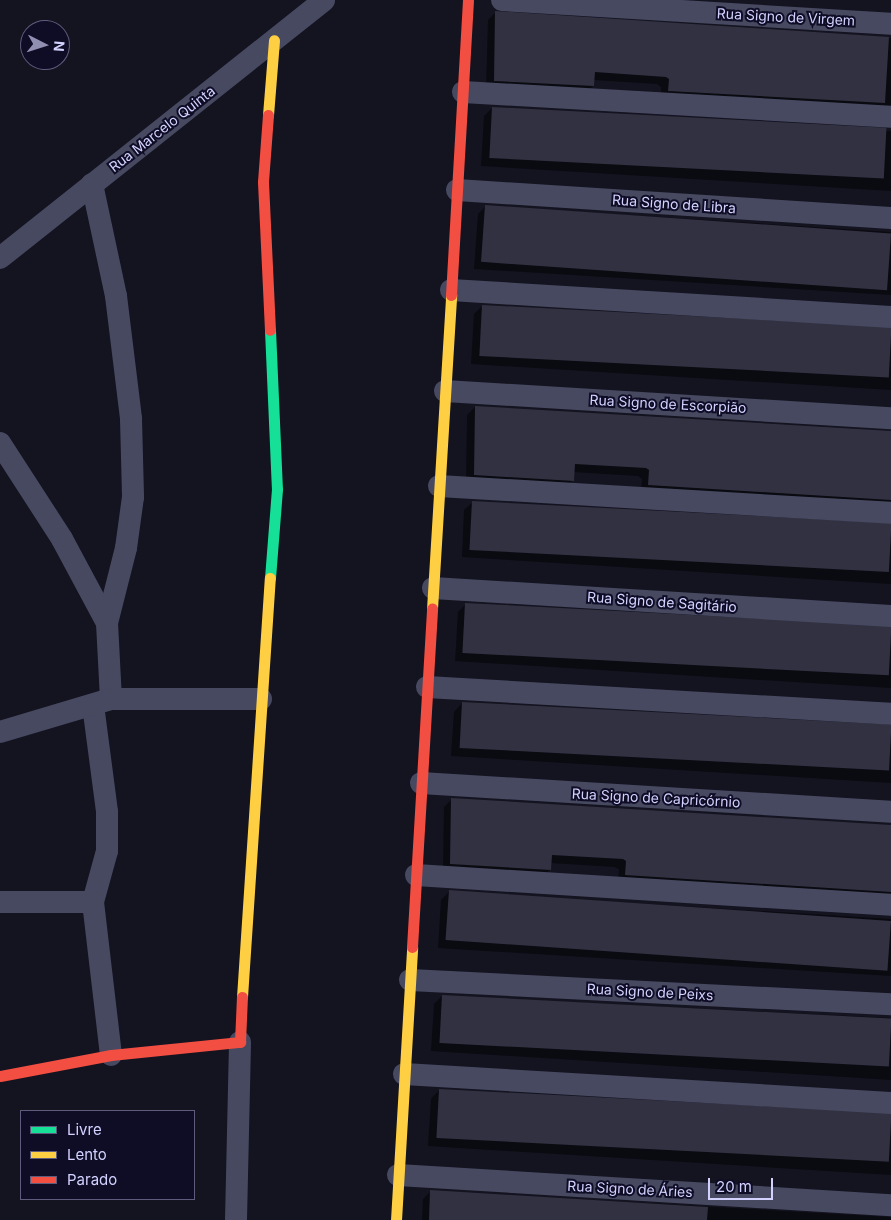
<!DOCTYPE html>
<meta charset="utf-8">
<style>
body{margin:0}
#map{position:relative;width:891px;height:1220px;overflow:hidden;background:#141320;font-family:Inter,sans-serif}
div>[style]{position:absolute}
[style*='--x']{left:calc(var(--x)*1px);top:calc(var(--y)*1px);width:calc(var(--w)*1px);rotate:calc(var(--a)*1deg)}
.shadow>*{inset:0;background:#0007}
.building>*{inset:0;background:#323142;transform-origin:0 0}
.street>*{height:22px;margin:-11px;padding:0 11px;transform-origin:11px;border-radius:11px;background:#474961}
.fast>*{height:11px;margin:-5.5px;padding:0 5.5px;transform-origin:5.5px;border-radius:5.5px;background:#16e098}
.slow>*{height:11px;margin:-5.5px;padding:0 5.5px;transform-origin:5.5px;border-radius:5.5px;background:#ffcf43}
.jam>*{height:11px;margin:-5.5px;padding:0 5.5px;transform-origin:5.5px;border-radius:5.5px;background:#f24e42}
span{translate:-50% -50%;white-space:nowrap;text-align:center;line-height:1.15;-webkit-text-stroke:4px #0f0d26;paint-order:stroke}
.street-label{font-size:14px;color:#d3d2ff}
.legend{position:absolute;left:20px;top:1110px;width:175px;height:90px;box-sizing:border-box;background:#0f0d26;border:1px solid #5d5c7d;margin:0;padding:6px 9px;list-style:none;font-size:15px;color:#d3d2ff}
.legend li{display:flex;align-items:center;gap:10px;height:25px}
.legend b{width:25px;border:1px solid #5d5c7d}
.north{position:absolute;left:20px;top:20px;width:50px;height:50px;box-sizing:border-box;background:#0f0d26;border:1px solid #5d5c7d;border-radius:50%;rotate:95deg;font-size:14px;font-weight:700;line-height:20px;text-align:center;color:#d3d2ff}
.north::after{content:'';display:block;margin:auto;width:18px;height:22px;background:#908fb1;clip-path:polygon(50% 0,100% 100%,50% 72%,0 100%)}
.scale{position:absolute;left:708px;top:1178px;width:65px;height:22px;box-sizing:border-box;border:2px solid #d3d2ff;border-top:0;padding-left:6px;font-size:15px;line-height:18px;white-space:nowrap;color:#d3d2ff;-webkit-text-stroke:4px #0f0d26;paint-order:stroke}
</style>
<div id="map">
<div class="shadow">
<i style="clip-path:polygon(496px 12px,891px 38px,891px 117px,661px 98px,661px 87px,657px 84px,593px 80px,593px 86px,585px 94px,486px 88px,488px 20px)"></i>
<i style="clip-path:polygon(492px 108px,891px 131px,891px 191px,481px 166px,484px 116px)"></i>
<i style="clip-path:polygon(486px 206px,891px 232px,891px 295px,474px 269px,478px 214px)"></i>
<i style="clip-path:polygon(482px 306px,891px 331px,891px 390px,471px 364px,474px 314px)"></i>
<i style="clip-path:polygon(475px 407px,891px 432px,891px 513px,641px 493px,642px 479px,638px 476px,573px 472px,573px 480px,565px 488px,466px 483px,467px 415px)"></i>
<i style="clip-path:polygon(473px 502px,891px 527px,891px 584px,462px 557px,464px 510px)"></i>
<i style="clip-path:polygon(466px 604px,891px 630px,891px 688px,455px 661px,458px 612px)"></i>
<i style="clip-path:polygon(462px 703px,891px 728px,891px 783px,451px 756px,454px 712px)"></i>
<i style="clip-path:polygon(452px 799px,891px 826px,891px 903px,618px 883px,619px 869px,614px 867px,550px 863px,550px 870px,541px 878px,443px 872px,444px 807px)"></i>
<i style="clip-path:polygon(449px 892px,891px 919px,891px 976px,438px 948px,441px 900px)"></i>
<i style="clip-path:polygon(442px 996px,891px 1018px,891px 1080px,431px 1051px,434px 1004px)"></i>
<i style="clip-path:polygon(439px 1090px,891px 1117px,891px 1175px,428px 1146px,431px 1099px)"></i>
<i style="clip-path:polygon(431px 1191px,891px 1217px,891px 1220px,422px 1220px,423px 1199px)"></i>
</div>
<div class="building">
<i style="clip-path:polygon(495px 11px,889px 37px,885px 103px,668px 91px,669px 79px,666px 77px,595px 72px,594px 86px,494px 81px)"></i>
<i style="left:492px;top:107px;width:395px;height:51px;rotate:3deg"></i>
<i style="left:485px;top:205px;width:407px;height:57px;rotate:4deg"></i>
<i style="left:482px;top:305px;width:410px;height:51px;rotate:3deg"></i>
<i style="clip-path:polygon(475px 406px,891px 431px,891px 500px,648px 485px,649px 470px,646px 468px,575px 464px,574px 481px,474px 475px)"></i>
<i style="left:472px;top:501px;width:420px;height:49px;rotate:3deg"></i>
<i style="left:465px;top:603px;width:427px;height:50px;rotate:3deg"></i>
<i style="left:462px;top:702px;width:430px;height:46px;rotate:3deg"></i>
<i style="clip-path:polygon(451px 798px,891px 825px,891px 892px,625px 875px,626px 861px,623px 859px,552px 855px,551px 870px,450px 864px)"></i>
<i style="left:449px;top:890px;width:443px;height:50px;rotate:4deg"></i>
<i style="left:442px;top:995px;width:450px;height:48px;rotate:3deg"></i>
<i style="left:439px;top:1089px;width:453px;height:49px;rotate:3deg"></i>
<i style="clip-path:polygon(430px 1190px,708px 1207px,707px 1220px,429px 1220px)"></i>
</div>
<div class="street">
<i style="--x:502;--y:0;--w:390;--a:3.5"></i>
<i style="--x:463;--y:92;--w:429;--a:3.3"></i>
<i style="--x:92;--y:184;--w:115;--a:77.9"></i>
<i style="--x:116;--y:296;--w:124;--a:83"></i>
<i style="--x:131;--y:419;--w:78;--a:88.5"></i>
<i style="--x:133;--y:497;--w:51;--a:97.8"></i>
<i style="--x:126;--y:548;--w:77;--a:104.2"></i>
<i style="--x:107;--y:623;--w:76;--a:87"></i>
<i style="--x:457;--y:190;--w:435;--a:3.7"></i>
<i style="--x:0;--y:258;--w:414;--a:-38.5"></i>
<i style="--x:451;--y:290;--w:441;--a:3.5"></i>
<i style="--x:445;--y:391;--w:447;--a:3.5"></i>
<i style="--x:0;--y:443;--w:114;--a:57.1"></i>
<i style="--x:62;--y:539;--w:95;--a:61.8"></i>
<i style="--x:439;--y:486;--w:453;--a:3.4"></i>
<i style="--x:433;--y:588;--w:459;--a:3.5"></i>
<i style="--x:427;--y:687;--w:465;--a:3.3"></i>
<i style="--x:93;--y:705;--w:108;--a:82.5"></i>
<i style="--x:107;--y:812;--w:39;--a:90"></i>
<i style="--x:107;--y:851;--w:53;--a:105.4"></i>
<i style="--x:93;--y:902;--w:154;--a:83.3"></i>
<i style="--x:0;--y:732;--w:116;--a:-16.6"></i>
<i style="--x:111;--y:699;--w:150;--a:0"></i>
<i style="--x:421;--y:783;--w:471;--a:3.5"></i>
<i style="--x:416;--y:875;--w:476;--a:3.6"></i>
<i style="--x:0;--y:902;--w:93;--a:0"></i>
<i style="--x:410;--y:980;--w:482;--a:2.9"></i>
<i style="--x:404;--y:1074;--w:488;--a:3.4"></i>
<i style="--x:398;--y:1175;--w:494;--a:3.5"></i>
<i style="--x:236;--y:1220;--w:178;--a:-88.7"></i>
</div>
<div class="fast">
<i style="--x:270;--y:330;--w:159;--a:87.5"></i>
<i style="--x:277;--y:489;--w:89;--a:94.5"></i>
</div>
<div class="slow">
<i style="--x:268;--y:115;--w:75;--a:-85.4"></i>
<i style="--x:432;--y:609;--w:315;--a:-86.5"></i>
<i style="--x:242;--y:997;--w:420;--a:-86.2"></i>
<i style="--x:396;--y:1220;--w:273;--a:-86.6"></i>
</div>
<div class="jam">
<i style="--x:268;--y:115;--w:67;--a:94.3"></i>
<i style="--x:263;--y:182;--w:148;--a:87.3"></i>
<i style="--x:451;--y:295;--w:295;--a:-86.7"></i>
<i style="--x:412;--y:947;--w:339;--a:-86.6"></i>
<i style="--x:0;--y:1076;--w:113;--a:-10.7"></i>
<i style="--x:111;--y:1055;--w:130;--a:-5.8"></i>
<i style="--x:240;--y:1042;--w:45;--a:-87.5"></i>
</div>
<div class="street-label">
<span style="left:786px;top:17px;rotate:3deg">Rua Signo de Virgem</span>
<span style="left:162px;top:129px;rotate:-38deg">Rua Marcelo Quinta</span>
<span style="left:674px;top:204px;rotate:4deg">Rua Signo de Libra</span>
<span style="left:668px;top:404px;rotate:3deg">Rua Signo de Escorpião</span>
<span style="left:662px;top:602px;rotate:4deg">Rua Signo de Sagitário</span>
<span style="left:656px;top:798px;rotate:3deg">Rua Signo de Capricórnio</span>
<span style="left:650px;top:992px;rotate:3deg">Rua Signo de Peixs</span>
<span style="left:630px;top:1189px;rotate:3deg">Rua Signo de Áries</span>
</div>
<ul class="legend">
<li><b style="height:6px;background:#16e098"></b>Livre</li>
<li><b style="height:6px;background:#ffcf43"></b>Lento</li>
<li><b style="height:6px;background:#f24e42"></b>Parado</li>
</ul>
<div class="north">N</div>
<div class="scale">20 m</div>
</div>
